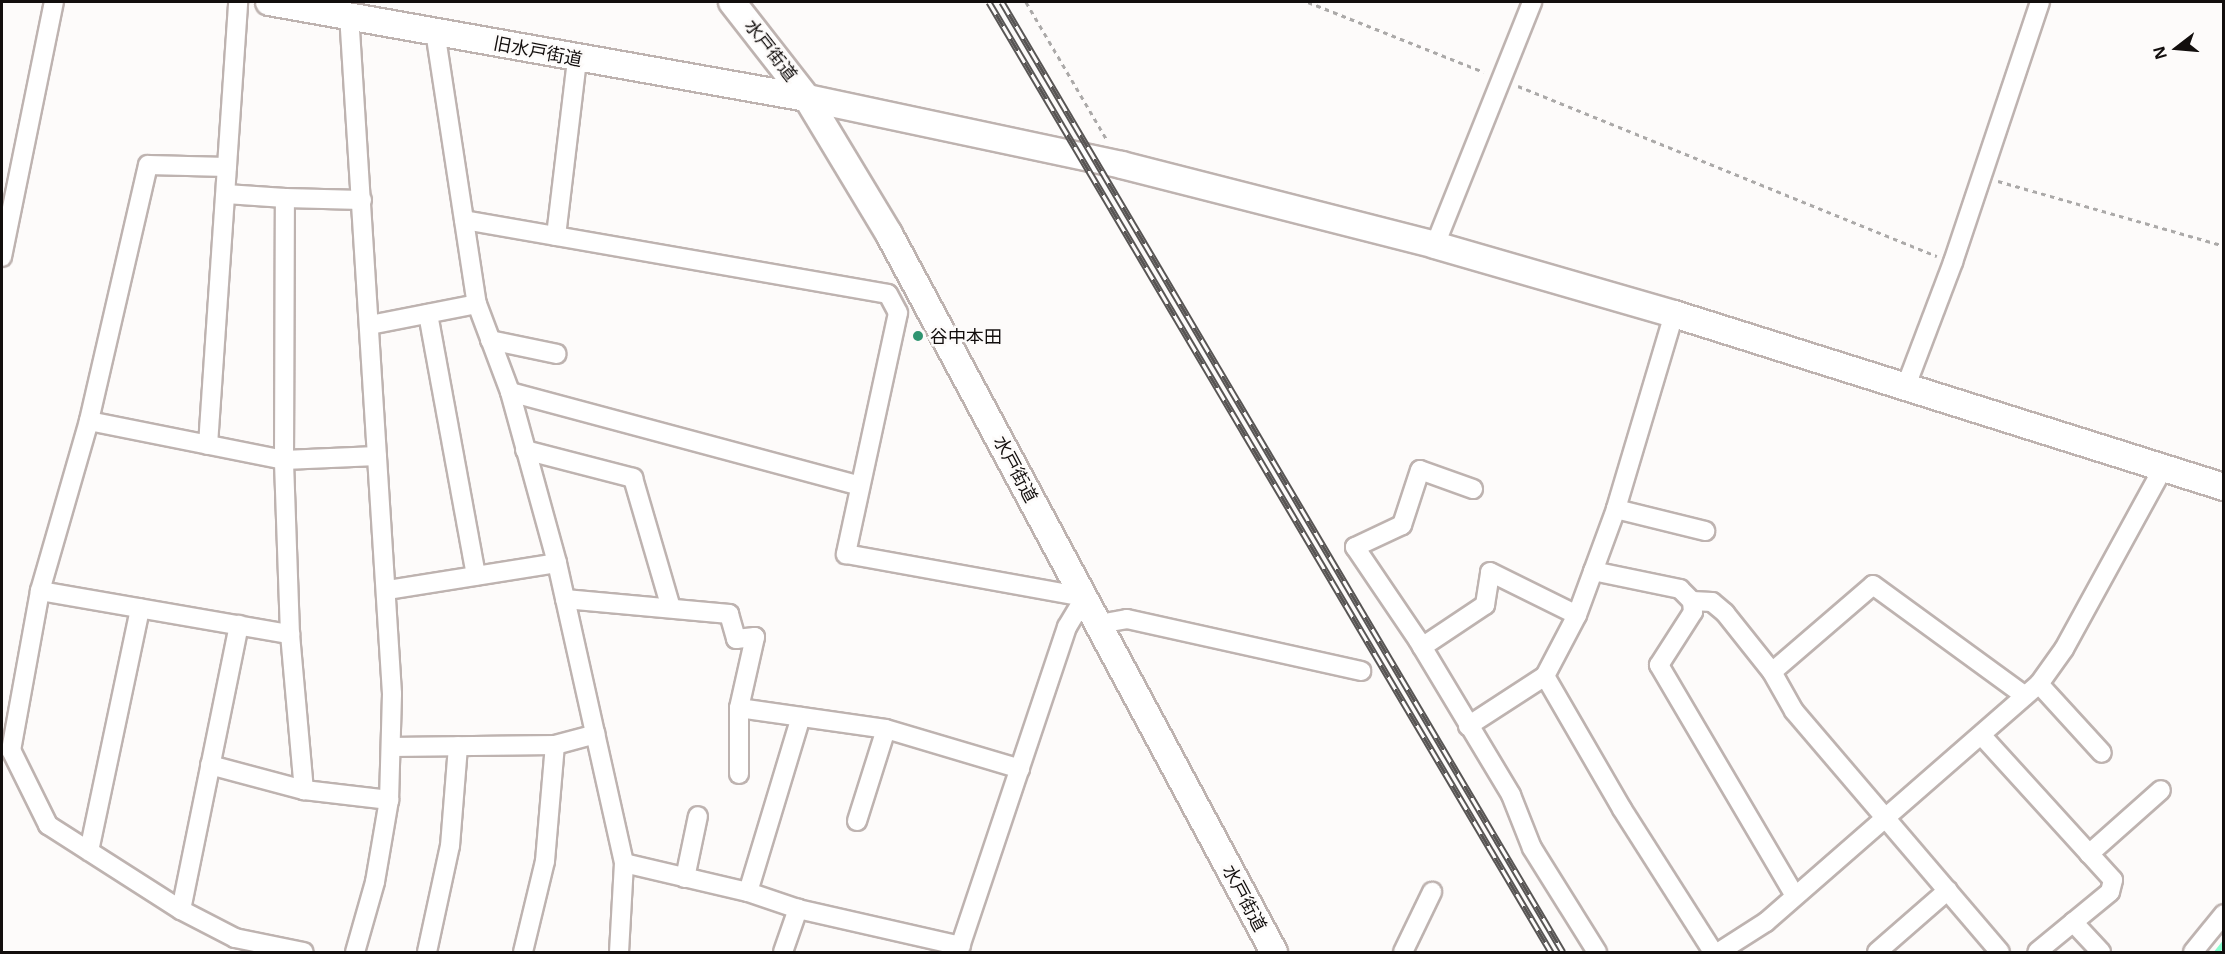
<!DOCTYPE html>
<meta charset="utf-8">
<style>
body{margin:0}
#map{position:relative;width:2225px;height:954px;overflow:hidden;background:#fdfbfa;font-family:"Noto Sans","Noto Sans JP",sans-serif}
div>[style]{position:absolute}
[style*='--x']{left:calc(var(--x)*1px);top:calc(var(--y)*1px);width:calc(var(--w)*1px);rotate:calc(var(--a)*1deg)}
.stream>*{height:5px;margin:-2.5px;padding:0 2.5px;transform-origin:2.5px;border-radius:2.5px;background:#88ffcf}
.path>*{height:3px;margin-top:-1.5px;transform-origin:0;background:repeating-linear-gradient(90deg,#aba9a8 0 4.5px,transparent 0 9px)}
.roads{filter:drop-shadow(2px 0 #beb3b0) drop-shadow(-2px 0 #beb3b0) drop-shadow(0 2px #beb3b0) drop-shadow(0 -2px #beb3b0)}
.street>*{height:18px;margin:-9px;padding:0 9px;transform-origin:9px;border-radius:9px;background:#fff}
.secondary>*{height:26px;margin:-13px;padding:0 13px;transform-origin:13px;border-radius:13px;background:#fff}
.rail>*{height:7px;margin-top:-3.5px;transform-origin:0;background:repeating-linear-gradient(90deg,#fdfbfa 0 14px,#585554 0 28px);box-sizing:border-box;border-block:2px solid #585554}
.dots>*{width:16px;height:16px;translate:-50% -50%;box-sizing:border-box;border:3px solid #fdfbfa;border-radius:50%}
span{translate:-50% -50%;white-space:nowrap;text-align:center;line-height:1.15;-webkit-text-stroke:5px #fdfbfa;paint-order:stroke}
.street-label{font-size:18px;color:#120e0d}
.poi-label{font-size:18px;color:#120e0d}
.left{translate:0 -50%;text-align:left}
.frame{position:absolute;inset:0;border:3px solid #120e0d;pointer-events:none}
.north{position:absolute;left:2147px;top:18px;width:60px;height:60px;-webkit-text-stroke:4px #fdfbfa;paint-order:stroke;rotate:254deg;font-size:16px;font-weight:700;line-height:24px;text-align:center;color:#120e0d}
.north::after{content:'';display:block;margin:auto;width:21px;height:27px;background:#120e0d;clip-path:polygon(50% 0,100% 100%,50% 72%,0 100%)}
</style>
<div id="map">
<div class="stream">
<i style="--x:2216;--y:952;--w:13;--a:-51"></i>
</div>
<div class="path">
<i style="--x:1026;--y:2;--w:160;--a:59.6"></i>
<i style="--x:1308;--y:2;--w:189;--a:21.7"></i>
<i style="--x:1518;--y:86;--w:452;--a:22.1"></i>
<i style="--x:1998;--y:181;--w:235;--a:16"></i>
</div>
<div class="roads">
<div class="street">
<i style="--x:349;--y:14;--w:681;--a:86.38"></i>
<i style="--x:392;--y:694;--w:106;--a:91.6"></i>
<i style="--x:389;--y:800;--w:83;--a:99.7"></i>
<i style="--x:375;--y:882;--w:73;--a:105.9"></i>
<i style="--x:435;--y:31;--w:276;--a:81.3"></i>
<i style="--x:477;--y:304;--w:94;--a:69.4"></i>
<i style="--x:510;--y:392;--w:177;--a:74.6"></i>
<i style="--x:557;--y:563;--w:307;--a:77.4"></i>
<i style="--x:624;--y:863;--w:89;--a:93.2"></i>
<i style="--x:227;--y:167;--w:79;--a:-178.5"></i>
<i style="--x:148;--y:165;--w:263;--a:103"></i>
<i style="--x:89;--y:421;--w:177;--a:106.1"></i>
<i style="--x:40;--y:591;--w:162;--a:100.3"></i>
<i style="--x:11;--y:750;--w:84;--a:63.7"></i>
<i style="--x:48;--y:825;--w:158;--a:32.6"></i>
<i style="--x:181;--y:910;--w:61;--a:27.4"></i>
<i style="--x:235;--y:938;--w:70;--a:11.5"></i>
<i style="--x:226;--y:194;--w:59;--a:3.9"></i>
<i style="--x:464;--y:220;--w:430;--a:9.9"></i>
<i style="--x:888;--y:294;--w:21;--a:62"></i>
<i style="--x:898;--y:313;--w:247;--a:102.2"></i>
<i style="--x:846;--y:554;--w:243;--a:10.2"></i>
<i style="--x:1085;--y:597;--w:35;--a:121"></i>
<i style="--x:1067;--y:627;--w:343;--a:108.5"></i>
<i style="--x:556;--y:236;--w:178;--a:-83.2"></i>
<i style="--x:1435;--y:245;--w:262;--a:-68.2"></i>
<i style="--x:2;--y:257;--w:260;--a:-78.5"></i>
<i style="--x:428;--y:314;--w:266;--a:79.6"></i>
<i style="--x:1674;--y:314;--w:203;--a:106.6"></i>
<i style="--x:1616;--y:509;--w:113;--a:110.2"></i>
<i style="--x:1577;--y:615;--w:69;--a:117.7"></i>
<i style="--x:1545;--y:676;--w:154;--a:59.9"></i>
<i style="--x:1622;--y:809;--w:169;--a:57.5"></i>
<i style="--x:370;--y:325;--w:109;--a:-11.1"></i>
<i style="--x:490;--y:340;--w:68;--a:11.8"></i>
<i style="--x:1906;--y:386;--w:133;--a:-69.2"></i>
<i style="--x:1953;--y:262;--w:274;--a:-71.5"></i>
<i style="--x:510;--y:392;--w:362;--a:15"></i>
<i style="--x:89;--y:421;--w:199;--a:11.3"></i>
<i style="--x:284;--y:460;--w:93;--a:-2.5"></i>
<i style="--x:208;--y:445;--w:444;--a:-86.1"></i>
<i style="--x:525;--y:450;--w:112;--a:14.5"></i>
<i style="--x:633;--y:478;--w:135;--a:73.7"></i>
<i style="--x:1473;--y:489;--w:56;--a:-160.3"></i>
<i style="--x:1420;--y:470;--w:58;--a:108.1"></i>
<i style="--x:1402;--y:525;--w:52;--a:154.9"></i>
<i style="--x:1355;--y:547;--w:112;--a:55.9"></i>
<i style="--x:1418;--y:640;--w:181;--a:59"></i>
<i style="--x:1511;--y:795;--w:57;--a:68.4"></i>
<i style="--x:1532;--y:848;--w:123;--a:58"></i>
<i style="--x:1616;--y:509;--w:92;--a:13.9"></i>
<i style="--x:1593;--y:571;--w:89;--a:11.7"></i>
<i style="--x:1680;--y:589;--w:17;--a:45"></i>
<i style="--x:1692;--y:601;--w:11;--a:85"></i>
<i style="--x:1693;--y:612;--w:63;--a:122.7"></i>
<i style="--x:1659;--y:665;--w:266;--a:59.5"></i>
<i style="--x:388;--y:590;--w:171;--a:-9.1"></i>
<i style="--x:40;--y:591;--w:254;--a:9.8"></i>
<i style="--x:290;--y:634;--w:157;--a:84.9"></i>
<i style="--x:304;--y:790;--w:86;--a:6.7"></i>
<i style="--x:565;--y:599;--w:165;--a:5.2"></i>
<i style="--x:729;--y:614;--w:26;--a:74"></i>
<i style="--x:736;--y:639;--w:19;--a:-6"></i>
<i style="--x:755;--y:637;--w:73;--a:102.7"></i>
<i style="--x:739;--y:708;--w:66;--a:90"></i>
<i style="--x:1692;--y:601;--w:20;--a:3"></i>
<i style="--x:1712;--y:602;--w:17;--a:40"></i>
<i style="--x:1725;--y:613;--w:75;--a:51.5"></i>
<i style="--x:1772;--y:672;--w:45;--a:60.6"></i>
<i style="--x:1794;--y:711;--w:317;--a:49.5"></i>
<i style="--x:1099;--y:624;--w:28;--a:-10"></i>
<i style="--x:1127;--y:619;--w:240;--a:12.5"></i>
<i style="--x:290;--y:634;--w:174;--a:-92"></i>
<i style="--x:284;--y:460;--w:262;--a:-89.8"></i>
<i style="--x:285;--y:198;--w:77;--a:1.5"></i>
<i style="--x:1422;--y:647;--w:76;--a:-33.7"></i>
<i style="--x:1485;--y:605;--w:33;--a:-81"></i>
<i style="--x:1490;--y:572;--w:97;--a:26.3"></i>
<i style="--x:1772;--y:672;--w:133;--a:-40.7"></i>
<i style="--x:1873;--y:585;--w:188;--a:36.1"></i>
<i style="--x:2039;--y:684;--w:93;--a:47.6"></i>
<i style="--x:739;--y:708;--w:148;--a:8.1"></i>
<i style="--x:886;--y:729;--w:140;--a:16.6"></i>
<i style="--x:1468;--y:726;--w:92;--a:-33"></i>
<i style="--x:1983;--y:737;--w:193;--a:47.7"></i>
<i style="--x:2113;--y:880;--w:12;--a:104"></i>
<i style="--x:2110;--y:892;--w:94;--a:140.6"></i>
<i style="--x:391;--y:747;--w:164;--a:-0.7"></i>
<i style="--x:555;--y:745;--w:42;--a:-15"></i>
<i style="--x:210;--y:765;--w:97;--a:14.9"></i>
<i style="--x:857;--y:821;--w:96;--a:-72.5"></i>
<i style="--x:89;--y:851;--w:248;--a:-78.1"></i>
<i style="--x:2089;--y:854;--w:96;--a:-41.6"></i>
<i style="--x:624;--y:863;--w:127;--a:13.2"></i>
<i style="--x:748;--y:892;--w:53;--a:18.8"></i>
<i style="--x:798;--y:909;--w:167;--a:12.8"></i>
<i style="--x:685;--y:878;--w:63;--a:-78.2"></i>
<i style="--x:748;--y:892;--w:183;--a:-73.2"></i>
<i style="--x:181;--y:910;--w:291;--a:-78.5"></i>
<i style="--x:2073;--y:922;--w:41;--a:47"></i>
<i style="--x:427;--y:952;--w:108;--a:-77.8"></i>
<i style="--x:450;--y:846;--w:100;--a:-85.4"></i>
<i style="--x:523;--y:952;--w:94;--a:-76.4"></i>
<i style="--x:545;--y:861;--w:116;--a:-85.1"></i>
<i style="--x:783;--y:952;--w:46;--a:-70.8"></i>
<i style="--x:1403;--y:952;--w:67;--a:-64.2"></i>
<i style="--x:1719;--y:952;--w:56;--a:-32.6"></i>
<i style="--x:1766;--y:922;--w:362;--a:-41.1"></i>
<i style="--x:2039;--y:684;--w:43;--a:-54.5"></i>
<i style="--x:2064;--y:649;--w:206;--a:-61.3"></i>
<i style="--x:1877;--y:952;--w:94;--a:-41.1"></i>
<i style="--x:2193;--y:952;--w:49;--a:-50.8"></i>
</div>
<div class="secondary">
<i style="--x:269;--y:2;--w:546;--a:10.12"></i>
<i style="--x:807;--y:98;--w:322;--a:12"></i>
<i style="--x:1122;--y:165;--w:323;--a:14.3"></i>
<i style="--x:1435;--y:245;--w:249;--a:16.1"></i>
<i style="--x:1674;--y:314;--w:577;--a:17.46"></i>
<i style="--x:732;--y:2;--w:122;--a:52"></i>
<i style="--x:807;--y:98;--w:159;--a:58.9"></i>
<i style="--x:889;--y:234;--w:815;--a:61.8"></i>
</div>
</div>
<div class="rail">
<i style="--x:989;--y:2;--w:1104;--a:59.39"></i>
<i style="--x:1002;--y:2;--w:1103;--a:59.44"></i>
</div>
<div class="dots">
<i style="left:918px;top:336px;background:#2f9470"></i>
</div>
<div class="street-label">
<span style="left:771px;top:50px;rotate:52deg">水戸街道</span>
<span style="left:538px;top:51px;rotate:11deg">旧水戸街道</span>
<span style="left:1016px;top:469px;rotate:62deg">水戸街道</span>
<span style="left:1245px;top:898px;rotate:62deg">水戸街道</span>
</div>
<div class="poi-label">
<span class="left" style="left:930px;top:336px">谷中本田</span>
</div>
<div class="frame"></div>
<div class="north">N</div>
</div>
